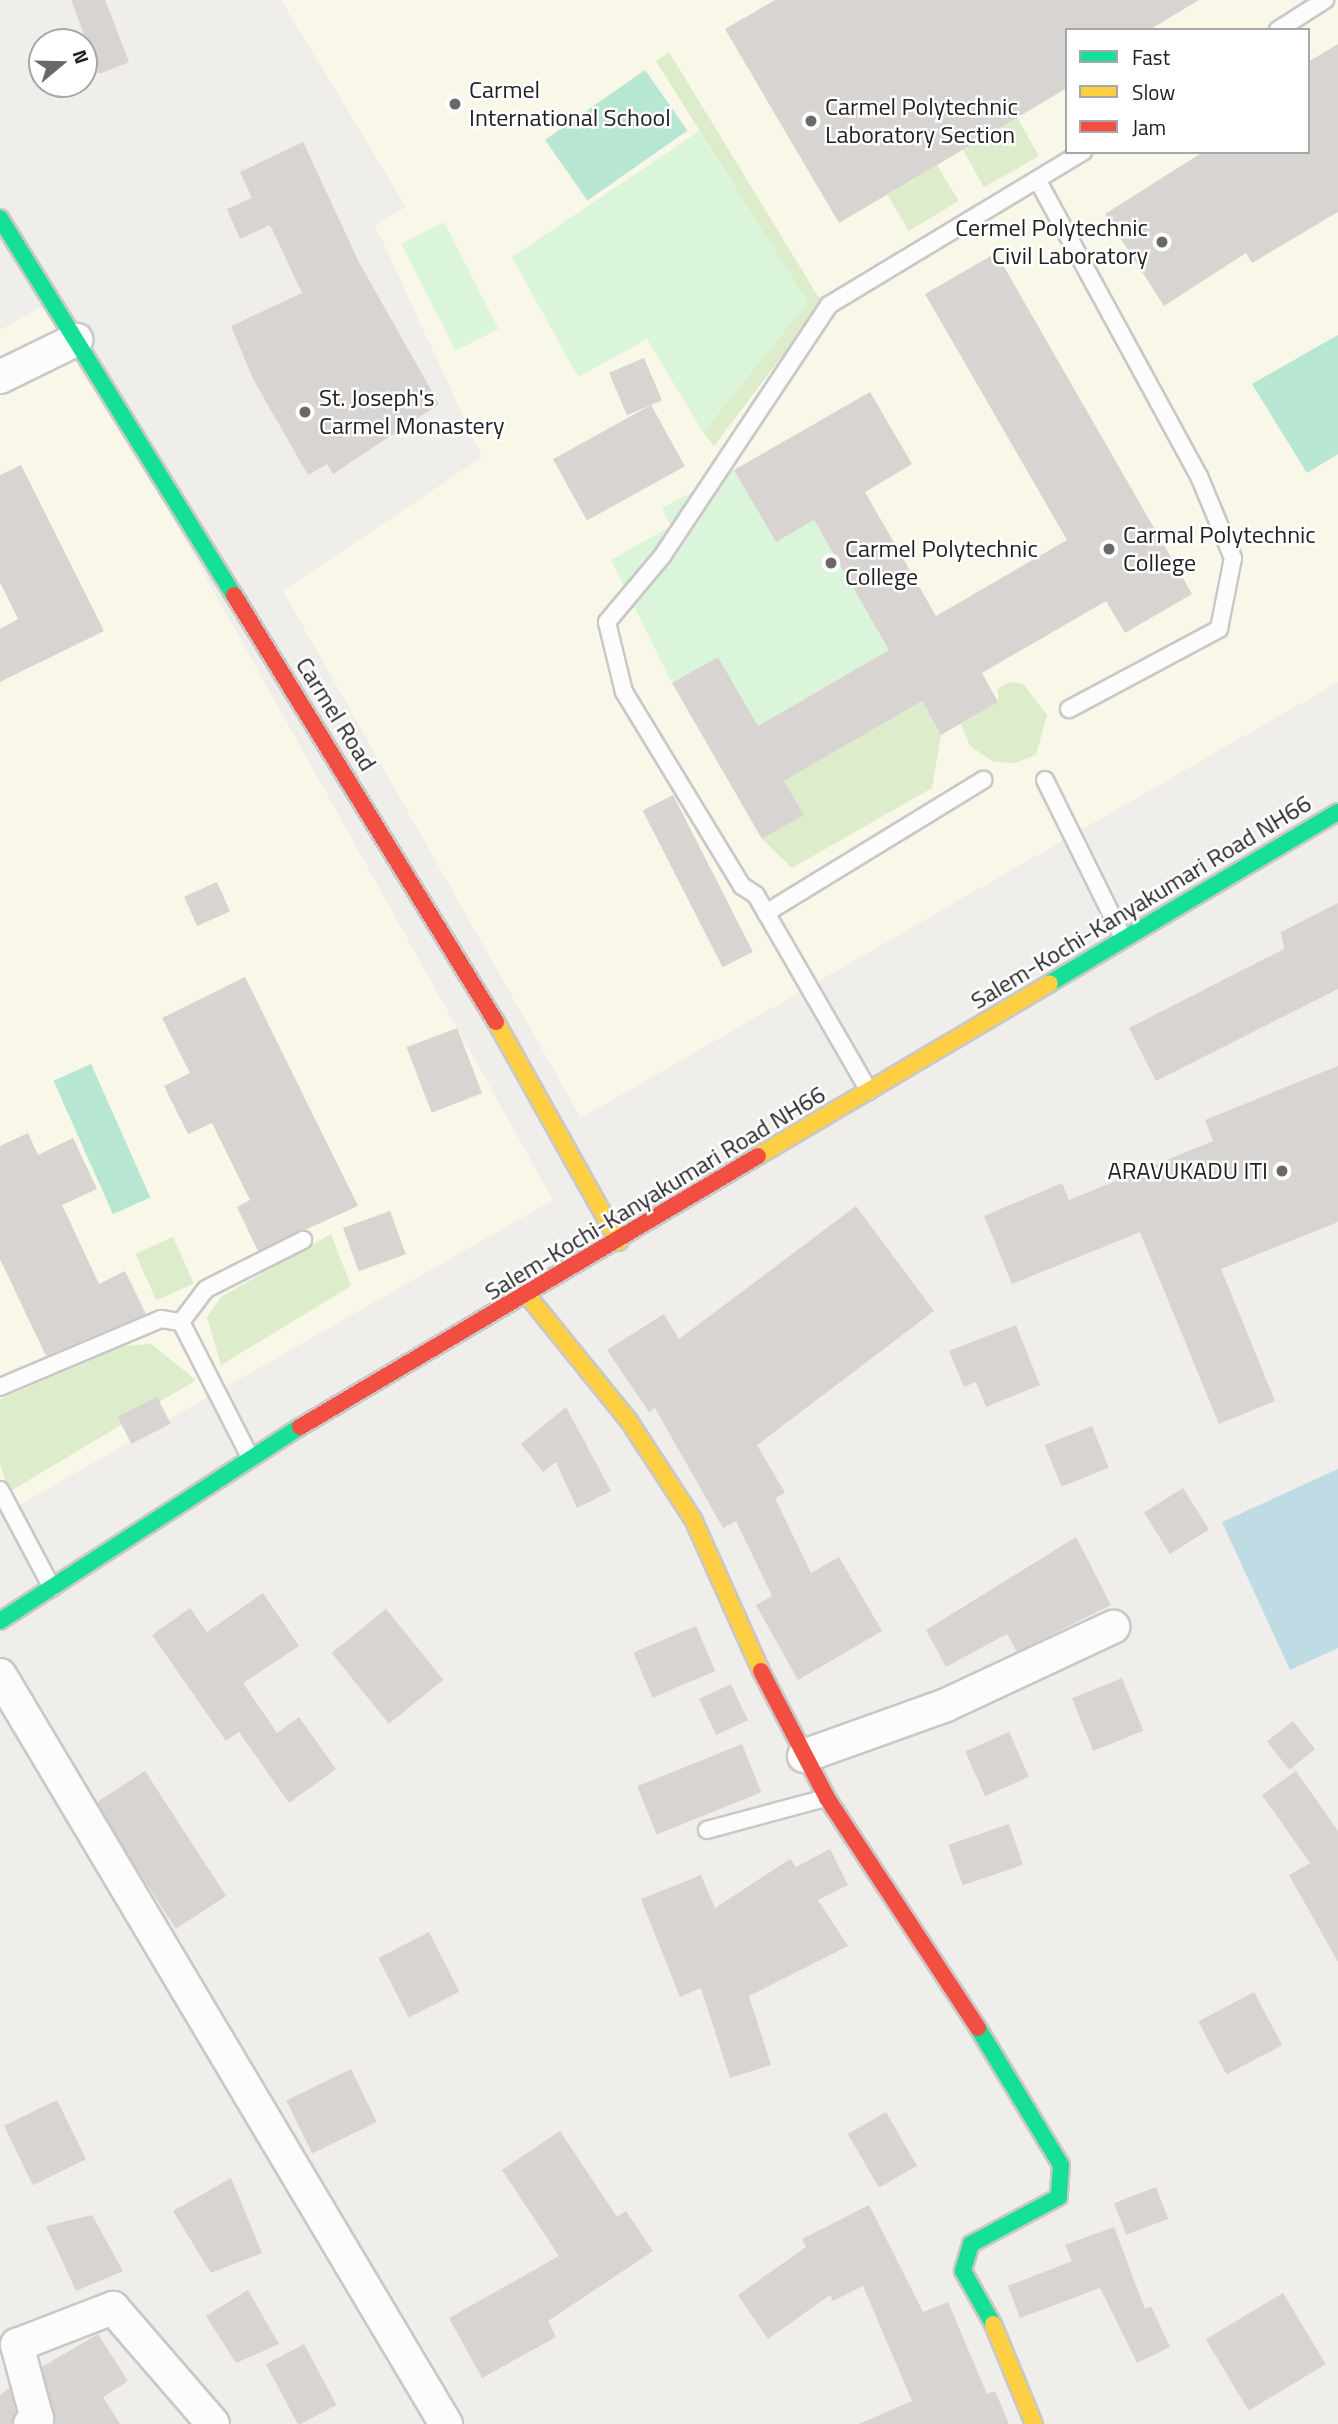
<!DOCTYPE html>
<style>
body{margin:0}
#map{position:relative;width:1338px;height:2424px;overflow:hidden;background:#f0eeeb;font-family:"Titillium Web",sans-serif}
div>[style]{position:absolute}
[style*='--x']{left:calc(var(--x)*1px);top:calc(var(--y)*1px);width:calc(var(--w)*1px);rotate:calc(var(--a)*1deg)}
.education>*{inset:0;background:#f8f7e8}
.grass>*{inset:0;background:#ddeccb;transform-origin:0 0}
.park>*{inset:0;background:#daf5da;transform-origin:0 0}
.pitch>*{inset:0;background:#b7e6d2;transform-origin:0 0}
.water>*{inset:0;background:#bfdbe3}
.building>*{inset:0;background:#d7d4d2;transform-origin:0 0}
.roads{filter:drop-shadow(2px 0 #c9c8c7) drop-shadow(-2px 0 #c9c8c7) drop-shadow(0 2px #c9c8c7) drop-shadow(0 -2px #c9c8c7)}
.lane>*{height:16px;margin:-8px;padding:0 8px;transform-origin:8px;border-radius:8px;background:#fdfcfc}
.street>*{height:32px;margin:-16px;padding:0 16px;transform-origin:16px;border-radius:16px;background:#fdfcfc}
.fast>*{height:16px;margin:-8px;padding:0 8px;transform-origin:8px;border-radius:8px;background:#16e098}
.slow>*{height:16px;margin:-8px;padding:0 8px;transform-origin:8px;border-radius:8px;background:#ffcf43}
.jam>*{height:16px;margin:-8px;padding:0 8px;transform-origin:8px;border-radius:8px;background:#f24e42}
.dots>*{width:19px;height:19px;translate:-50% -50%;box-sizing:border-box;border:4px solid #fff;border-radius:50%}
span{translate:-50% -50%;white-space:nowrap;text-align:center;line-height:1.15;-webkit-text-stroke:5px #fff;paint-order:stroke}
.poi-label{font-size:24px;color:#222}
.left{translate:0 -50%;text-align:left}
.right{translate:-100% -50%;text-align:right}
.street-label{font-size:24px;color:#222}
.legend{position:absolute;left:1065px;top:28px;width:245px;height:126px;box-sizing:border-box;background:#fff;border:2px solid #a7a7a7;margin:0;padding:9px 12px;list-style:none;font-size:21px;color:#222}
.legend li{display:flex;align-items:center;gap:14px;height:35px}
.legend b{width:35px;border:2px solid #a7a7a7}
.north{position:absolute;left:28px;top:28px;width:70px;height:70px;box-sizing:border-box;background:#fff;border:2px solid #a7a7a7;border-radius:50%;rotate:71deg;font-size:19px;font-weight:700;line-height:28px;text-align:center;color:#222}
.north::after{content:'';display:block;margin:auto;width:24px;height:32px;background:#6a6968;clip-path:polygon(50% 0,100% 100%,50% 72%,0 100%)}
</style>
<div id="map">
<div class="education">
<i style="clip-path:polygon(evenodd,281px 0,1338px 0,1338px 682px,581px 1118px,283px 591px,482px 457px,375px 225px,406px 207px,281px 0,1067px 30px,1308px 30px,1308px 152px,1067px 152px,1067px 30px)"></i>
<i style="clip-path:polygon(52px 301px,553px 1200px,0 1516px,0 330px)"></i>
</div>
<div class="grass">
<i style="clip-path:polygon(669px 52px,822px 303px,714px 446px,703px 432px,785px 330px,768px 240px,656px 61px)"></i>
<i style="left:1017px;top:117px;width:45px;height:63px;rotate:61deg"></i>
<i style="left:937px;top:165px;width:42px;height:58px;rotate:59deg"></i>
<i style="clip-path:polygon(1009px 682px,1023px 684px,1047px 715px,1036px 755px,1015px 763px,994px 762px,970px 746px,961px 724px,998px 702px,998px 688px)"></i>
<i style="clip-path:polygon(922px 701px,941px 735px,932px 788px,792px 868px,762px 839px,804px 815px,784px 781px)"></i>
<i style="clip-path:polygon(331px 1234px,351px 1286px,221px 1365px,207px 1317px,221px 1297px)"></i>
<i style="left:173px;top:1237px;width:51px;height:41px;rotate:66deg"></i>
<i style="clip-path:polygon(151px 1344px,196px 1380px,9px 1492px,0 1464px,0 1399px,124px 1346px)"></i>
</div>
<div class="park">
<i style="clip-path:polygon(699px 131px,808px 302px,703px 432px,647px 339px,578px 377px,512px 257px)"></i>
<i style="left:444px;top:222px;width:120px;height:48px;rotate:63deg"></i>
<i style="clip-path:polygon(734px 470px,776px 542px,814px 520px,889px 650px,758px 726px,718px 657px,672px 683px,611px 560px,671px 526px,662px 508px)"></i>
</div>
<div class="pitch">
<i style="left:645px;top:70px;width:74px;height:122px;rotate:55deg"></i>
<i style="clip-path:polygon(1338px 335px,1338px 454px,1307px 473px,1252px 384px)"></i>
<i style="left:91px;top:1064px;width:146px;height:41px;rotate:66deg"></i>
</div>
<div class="water">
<i style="clip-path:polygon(1338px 1469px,1338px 1648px,1290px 1670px,1222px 1522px)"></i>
</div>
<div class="building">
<i style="clip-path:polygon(71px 0,105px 0,129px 62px,99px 74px)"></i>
<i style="clip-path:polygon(775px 0,1199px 0,1149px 30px,1067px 30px,1067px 88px,839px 223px,725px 29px)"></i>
<i style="clip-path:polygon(1338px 44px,1338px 212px,1252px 263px,1246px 253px,1164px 306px,1105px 214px,1203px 152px,1308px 152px,1308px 62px)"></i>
<i style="clip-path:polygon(303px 142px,360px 264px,439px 404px,333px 474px,327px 464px,308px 475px,253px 379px,231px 326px,302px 293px,270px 225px,240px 239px,227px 209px,252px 198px,240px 172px)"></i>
<i style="clip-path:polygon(996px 253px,1192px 594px,1125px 633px,1106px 601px,982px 673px,998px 702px,941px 735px,922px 701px,784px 781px,804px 815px,762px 839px,672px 683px,718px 657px,758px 726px,889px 650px,814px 520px,776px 542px,734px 470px,870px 392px,912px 464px,865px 492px,936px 616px,1067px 540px,925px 294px)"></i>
<i style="left:644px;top:358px;width:46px;height:38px;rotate:67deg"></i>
<i style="left:651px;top:405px;width:70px;height:112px;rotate:61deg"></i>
<i style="clip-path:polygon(21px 465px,104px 631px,0 682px,0 629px,18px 619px,0 582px,0 475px)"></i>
<i style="left:673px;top:795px;width:176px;height:34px;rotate:63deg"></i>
<i style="left:217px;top:882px;width:32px;height:36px;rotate:66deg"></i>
<i style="clip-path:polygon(1338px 903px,1338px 989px,1156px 1081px,1129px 1028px,1284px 949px,1281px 932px)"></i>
<i style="clip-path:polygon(245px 977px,358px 1206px,258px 1251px,237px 1207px,250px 1200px,212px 1123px,188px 1134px,164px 1086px,190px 1073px,162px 1018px)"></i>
<i style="left:457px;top:1028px;width:70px;height:54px;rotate:69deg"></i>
<i style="clip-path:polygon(1338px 1066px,1338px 1222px,1221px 1269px,1275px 1401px,1219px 1424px,1140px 1232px,1012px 1284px,984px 1216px,1062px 1183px,1069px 1200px,1213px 1141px,1205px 1120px)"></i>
<i style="clip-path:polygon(28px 1133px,38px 1155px,73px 1138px,97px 1189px,62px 1205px,99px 1284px,125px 1271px,146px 1314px,46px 1356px,0 1259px,0 1146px)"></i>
<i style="clip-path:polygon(856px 1206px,934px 1311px,757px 1445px,785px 1493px,775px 1498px,811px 1573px,839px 1557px,882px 1631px,798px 1680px,756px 1605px,772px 1596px,736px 1521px,723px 1528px,655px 1408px,649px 1412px,607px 1350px,664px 1314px,679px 1339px)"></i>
<i style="left:390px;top:1211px;width:46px;height:50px;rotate:70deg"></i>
<i style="clip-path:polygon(1016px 1325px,1040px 1385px,986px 1407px,976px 1382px,964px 1387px,949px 1351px)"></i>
<i style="left:157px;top:1397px;width:30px;height:44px;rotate:63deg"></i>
<i style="clip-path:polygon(566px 1407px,611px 1491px,577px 1508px,556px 1462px,543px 1472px,521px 1444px)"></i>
<i style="left:1092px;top:1426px;width:45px;height:51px;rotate:68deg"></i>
<i style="left:1183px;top:1488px;width:49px;height:46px;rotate:58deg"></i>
<i style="clip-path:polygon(1076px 1537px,1111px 1605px,1017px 1652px,1007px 1634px,946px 1667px,926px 1630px)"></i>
<i style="clip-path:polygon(263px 1593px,299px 1646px,243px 1683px,277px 1733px,299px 1717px,336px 1769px,289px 1803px,239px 1732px,226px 1741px,152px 1635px,190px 1608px,207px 1632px)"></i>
<i style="left:386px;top:1609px;width:91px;height:70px;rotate:51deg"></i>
<i style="left:696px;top:1626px;width:49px;height:68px;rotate:67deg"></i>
<i style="left:1122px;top:1678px;width:57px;height:54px;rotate:68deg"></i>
<i style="left:731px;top:1684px;width:40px;height:35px;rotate:65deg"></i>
<i style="left:1293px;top:1721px;width:36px;height:33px;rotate:52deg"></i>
<i style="left:1009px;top:1732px;width:49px;height:48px;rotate:66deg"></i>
<i style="left:742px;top:1744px;width:52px;height:113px;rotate:68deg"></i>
<i style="left:145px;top:1771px;width:149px;height:60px;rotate:57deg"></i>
<i style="clip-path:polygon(1296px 1771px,1338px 1831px,1338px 1962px,1289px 1875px,1310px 1863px,1262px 1795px)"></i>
<i style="left:1009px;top:1824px;width:43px;height:64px;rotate:71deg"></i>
<i style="clip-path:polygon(830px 1849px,848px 1885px,818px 1900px,848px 1946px,749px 1996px,771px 2065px,730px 2078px,701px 1988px,680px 1997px,641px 1899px,701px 1875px,715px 1908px,790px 1859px,796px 1867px)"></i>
<i style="left:429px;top:1932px;width:67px;height:57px;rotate:63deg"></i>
<i style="left:1254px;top:1992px;width:60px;height:63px;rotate:62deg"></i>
<i style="left:351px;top:2069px;width:59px;height:72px;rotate:64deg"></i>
<i style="left:57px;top:2100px;width:66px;height:59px;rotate:64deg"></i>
<i style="left:886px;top:2112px;width:62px;height:44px;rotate:60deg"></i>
<i style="clip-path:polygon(560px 2131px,617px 2217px,626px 2211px,653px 2251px,548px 2321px,556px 2337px,482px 2378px,449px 2318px,559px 2256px,502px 2170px)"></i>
<i style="clip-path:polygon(231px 2178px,262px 2253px,211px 2273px,173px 2211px)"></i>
<i style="left:1156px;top:2187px;width:34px;height:45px;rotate:69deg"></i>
<i style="clip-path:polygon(869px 2205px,923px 2312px,948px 2302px,987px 2394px,995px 2391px,1009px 2424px,859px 2424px,912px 2401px,863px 2286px,833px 2301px,830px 2295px,768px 2339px,738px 2295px,806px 2247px,802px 2239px)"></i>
<i style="clip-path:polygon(92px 2215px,123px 2271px,76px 2291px,46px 2226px)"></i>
<i style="clip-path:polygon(1114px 2227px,1145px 2309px,1151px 2306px,1170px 2347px,1137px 2363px,1100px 2288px,1020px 2318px,1008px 2286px,1072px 2261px,1065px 2245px)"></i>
<i style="clip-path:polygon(248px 2290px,279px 2344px,236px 2363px,206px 2316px)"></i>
<i style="left:1283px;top:2293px;width:83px;height:90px;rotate:59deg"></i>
<i style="clip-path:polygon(98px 2334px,128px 2381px,103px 2397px,120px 2424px,54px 2424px,42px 2367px)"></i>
<i style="left:304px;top:2344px;width:69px;height:43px;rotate:62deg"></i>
<i style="clip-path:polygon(10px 2388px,16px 2413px,12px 2424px,0 2424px,0 2395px)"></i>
</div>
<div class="roads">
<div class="lane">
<i style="--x:1278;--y:30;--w:56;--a:-32.6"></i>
<i style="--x:1038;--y:181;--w:336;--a:61.4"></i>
<i style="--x:1199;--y:476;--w:89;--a:67.5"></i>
<i style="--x:1233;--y:558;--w:72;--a:101.2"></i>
<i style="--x:1219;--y:629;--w:170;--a:151.9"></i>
<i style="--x:1045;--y:780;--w:174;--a:63.7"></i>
<i style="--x:766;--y:913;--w:255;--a:-31.5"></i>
<i style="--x:869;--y:1091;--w:226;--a:-120"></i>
<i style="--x:756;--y:895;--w:17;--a:-147"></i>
<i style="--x:742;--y:886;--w:227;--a:-121.3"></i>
<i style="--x:624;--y:692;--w:72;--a:-103.7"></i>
<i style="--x:607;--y:622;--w:87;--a:-50.1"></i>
<i style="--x:663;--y:555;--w:300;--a:-56.4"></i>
<i style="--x:829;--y:305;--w:297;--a:-31.1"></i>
<i style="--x:181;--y:1322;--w:152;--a:62.9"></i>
<i style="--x:181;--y:1322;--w:41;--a:-52.9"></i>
<i style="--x:206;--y:1289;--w:109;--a:-26.8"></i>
<i style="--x:0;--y:1387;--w:175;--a:-22.9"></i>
<i style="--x:161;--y:1319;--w:20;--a:9"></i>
<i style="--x:0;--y:1490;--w:111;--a:62"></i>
<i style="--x:707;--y:1830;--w:123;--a:-15.1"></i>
</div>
<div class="street">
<i style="--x:0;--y:377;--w:85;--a:-26"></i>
<i style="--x:0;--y:1675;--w:872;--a:59.23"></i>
<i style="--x:804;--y:1756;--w:149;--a:-19.7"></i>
<i style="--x:944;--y:1706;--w:187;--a:-25.1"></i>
<i style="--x:30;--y:2424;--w:9;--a:-36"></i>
<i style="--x:37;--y:2419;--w:77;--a:-105.1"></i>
<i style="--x:17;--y:2345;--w:103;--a:-21.1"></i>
<i style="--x:113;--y:2308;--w:153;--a:49.2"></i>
</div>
<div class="fast">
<i style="--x:0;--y:218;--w:444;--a:58.2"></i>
<i style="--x:1050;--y:983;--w:335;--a:-30.7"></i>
<i style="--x:0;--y:1621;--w:357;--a:-32.9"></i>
<i style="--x:978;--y:2028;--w:160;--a:58.8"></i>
<i style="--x:1061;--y:2165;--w:32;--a:94"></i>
<i style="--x:1059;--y:2197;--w:100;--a:151.9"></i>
<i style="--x:971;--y:2244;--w:28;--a:107"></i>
<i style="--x:963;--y:2271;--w:61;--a:60.5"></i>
</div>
<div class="slow">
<i style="--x:496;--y:1022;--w:252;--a:60.8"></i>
<i style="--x:758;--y:1156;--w:339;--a:-30.6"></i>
<i style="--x:527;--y:1295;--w:162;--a:51"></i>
<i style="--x:629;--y:1421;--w:117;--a:56.9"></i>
<i style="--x:693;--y:1519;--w:167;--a:65.9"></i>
<i style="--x:993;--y:2324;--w:108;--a:67.7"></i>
</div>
<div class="jam">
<i style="--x:234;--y:595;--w:501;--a:58.47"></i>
<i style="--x:300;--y:1427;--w:532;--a:-30.61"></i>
<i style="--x:761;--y:1671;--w:143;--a:62.5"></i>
<i style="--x:827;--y:1798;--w:275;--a:56.7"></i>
</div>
</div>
<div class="dots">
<i style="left:455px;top:104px;background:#6a6968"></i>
<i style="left:811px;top:121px;background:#6a6968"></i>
<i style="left:1162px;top:242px;background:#6a6968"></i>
<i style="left:305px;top:412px;background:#6a6968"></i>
<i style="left:1109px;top:549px;background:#6a6968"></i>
<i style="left:831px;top:563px;background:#6a6968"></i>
<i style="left:1282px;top:1171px;background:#6a6968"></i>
</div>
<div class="poi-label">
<span class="left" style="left:469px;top:104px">Carmel<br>International School</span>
<span class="left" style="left:825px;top:121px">Carmel Polytechnic<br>Laboratory Section</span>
<span class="right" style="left:1148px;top:242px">Cermel Polytechnic<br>Civil Laboratory</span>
<span class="left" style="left:319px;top:412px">St. Joseph's<br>Carmel Monastery</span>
<span class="left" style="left:1123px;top:549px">Carmal Polytechnic<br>College</span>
<span class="left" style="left:845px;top:563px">Carmel Polytechnic<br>College</span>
<span class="right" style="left:1268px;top:1171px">ARAVUKADU ITI</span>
</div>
<div class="street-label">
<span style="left:336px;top:714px;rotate:58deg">Carmel Road</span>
<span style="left:1141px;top:902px;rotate:-31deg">Salem-Kochi-Kanyakumari Road NH66</span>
<span style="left:655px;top:1193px;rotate:-31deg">Salem-Kochi-Kanyakumari Road NH66</span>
</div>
<ul class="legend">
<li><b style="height:9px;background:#16e098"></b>Fast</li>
<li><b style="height:9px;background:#ffcf43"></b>Slow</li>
<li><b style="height:9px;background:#f24e42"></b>Jam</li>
</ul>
<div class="north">N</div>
</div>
